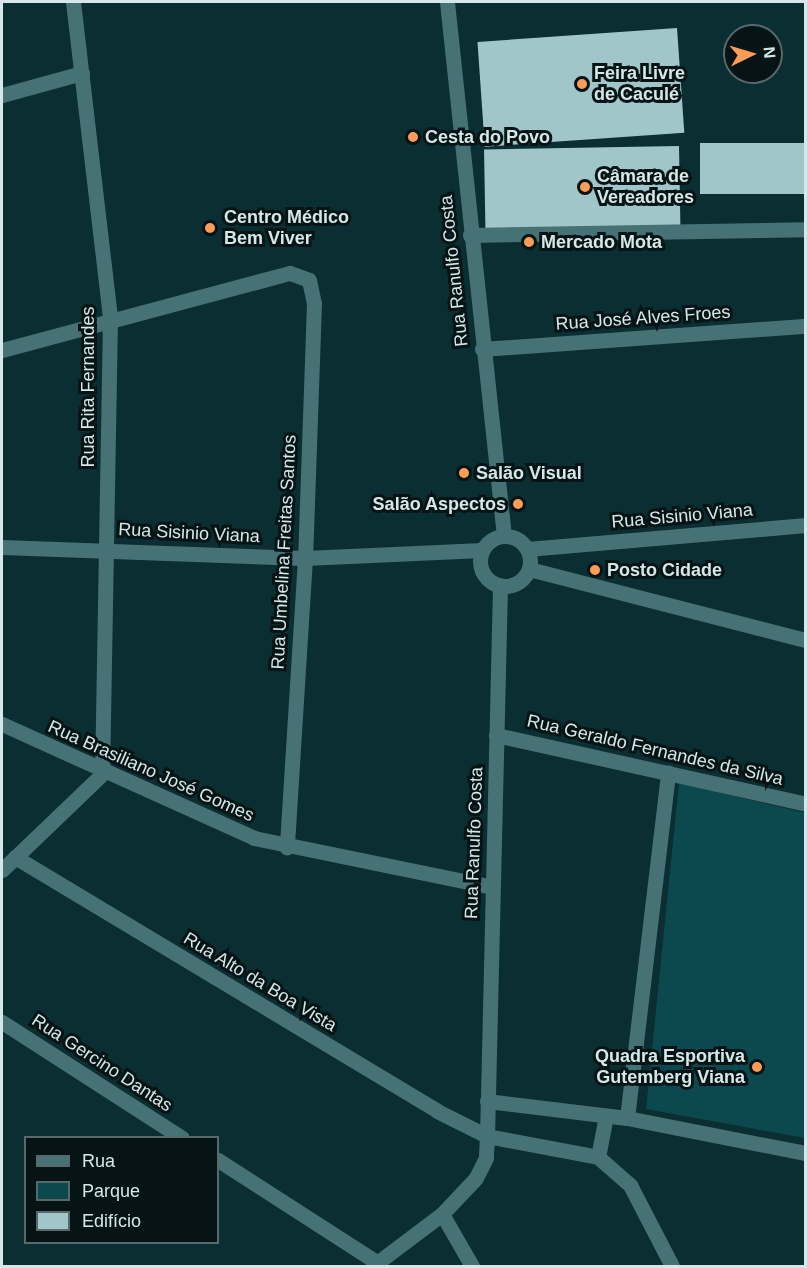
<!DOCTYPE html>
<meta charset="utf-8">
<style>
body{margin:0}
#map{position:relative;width:807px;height:1268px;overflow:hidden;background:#0a2e32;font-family:Helvetica,sans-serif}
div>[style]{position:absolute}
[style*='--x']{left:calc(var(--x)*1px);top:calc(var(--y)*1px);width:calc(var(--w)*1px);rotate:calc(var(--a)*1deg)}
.green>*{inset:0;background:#0b494e}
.building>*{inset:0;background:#a0c6ca;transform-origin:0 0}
.minor>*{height:15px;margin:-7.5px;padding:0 7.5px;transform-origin:7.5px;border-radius:7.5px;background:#467276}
.minor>.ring{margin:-7.5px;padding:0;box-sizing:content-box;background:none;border:15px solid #467276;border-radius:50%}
.dots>*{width:16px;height:16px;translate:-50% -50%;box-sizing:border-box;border:3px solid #061415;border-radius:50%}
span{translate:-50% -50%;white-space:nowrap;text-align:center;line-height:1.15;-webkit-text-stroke:6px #061415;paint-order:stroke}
.poi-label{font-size:18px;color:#d5e7e9;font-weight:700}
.left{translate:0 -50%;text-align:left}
.right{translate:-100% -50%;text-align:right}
.street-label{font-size:18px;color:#d5e7e9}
.frame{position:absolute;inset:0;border:3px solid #d5e7e9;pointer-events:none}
.legend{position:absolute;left:24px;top:1136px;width:195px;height:108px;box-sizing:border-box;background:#061415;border:2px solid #59686a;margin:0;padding:8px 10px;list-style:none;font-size:18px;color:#d5e7e9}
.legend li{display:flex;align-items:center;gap:12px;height:30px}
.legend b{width:30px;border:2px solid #59686a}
.north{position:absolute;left:723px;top:24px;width:60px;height:60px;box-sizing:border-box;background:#061415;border:2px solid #59686a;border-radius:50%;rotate:85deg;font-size:16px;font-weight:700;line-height:24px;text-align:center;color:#d5e7e9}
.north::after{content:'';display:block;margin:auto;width:21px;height:27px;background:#fd9c56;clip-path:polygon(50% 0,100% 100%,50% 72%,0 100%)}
</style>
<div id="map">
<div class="green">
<i style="clip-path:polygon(679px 783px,805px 813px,805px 1138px,646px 1109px)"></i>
</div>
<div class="building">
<i style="left:677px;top:28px;width:105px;height:200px;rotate:86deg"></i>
<i style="left:700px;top:143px;width:106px;height:51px"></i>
<i style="left:679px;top:146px;width:81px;height:195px;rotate:89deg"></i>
</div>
<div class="minor">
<i style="--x:73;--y:2;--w:318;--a:83.3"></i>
<i style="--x:110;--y:318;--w:456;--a:91"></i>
<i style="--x:447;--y:2;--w:537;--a:83.91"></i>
<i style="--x:2;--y:95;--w:83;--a:-15.4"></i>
<i style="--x:470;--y:235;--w:336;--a:-1"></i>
<i style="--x:482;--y:349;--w:325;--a:-4.1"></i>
<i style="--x:2;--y:350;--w:298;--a:-15"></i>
<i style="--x:290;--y:273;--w:20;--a:20"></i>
<i style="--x:309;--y:280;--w:24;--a:78"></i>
<i style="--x:314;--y:303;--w:255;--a:92"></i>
<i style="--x:305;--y:558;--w:290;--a:93.6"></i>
<i class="ring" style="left:480px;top:536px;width:35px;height:35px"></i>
<i style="--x:2;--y:547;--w:303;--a:2.1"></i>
<i style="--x:305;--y:558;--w:177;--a:-2.6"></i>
<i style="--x:527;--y:549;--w:280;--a:-4.9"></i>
<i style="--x:529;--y:569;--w:286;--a:14.4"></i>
<i style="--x:500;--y:586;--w:550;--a:91.35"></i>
<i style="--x:487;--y:1136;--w:113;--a:10.7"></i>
<i style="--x:598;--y:1157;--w:42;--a:-79"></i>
<i style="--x:2;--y:724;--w:277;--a:24.3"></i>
<i style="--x:254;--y:838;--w:243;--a:11.6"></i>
<i style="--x:496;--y:735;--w:318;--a:12.5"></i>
<i style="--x:15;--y:857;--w:493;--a:31"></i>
<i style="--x:437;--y:1111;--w:56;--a:26.6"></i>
<i style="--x:487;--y:1136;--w:22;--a:93"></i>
<i style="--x:486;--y:1158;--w:22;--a:117"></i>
<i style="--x:476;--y:1178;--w:50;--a:133.4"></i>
<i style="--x:442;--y:1214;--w:86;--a:143"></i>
<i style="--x:2;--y:870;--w:139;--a:-43.8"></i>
<i style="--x:2;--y:1022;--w:214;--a:32.8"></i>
<i style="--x:487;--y:1101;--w:141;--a:6.9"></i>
<i style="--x:627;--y:1118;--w:182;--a:11.1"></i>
<i style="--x:627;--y:1118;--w:348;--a:-83.2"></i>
<i style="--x:598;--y:1157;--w:43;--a:41.2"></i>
<i style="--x:630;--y:1185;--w:91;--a:62.6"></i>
<i style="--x:218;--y:1160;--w:190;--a:32.8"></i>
<i style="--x:442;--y:1214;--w:60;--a:60"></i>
</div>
<div class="dots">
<i style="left:582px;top:84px;background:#fd9c56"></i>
<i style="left:413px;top:137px;background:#fd9c56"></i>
<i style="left:585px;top:187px;background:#fd9c56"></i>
<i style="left:210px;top:228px;background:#fd9c56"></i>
<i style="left:529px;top:242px;background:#fd9c56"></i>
<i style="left:464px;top:473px;background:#fd9c56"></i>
<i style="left:518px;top:504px;background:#fd9c56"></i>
<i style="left:595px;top:570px;background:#fd9c56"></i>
<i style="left:757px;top:1067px;background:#fd9c56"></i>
</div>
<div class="poi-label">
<span class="left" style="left:594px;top:84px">Feira Livre<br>de Caculé</span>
<span class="left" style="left:425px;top:137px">Cesta do Povo</span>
<span class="left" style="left:597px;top:187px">Câmara de<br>Vereadores</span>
<span class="left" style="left:224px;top:228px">Centro Médico<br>Bem Viver</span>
<span class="left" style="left:541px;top:242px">Mercado Mota</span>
<span class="left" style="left:476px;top:473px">Salão Visual</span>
<span class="right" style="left:506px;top:504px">Salão Aspectos</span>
<span class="left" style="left:607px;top:570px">Posto Cidade</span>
<span class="right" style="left:745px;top:1067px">Quadra Esportiva<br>Gutemberg Viana</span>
</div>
<div class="street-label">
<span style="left:454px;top:271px;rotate:-96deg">Rua Ranulfo Costa</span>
<span style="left:643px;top:318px;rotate:-4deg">Rua José Alves Froes</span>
<span style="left:88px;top:387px;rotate:-90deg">Rua Rita Fernandes</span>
<span style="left:682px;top:516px;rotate:-5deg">Rua Sisinio Viana</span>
<span style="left:189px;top:533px;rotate:3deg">Rua Sisinio Viana</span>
<span style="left:284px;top:552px;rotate:-87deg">Rua Umbelina Freitas Santos</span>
<span style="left:655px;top:750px;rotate:13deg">Rua Geraldo Fernandes da Silva</span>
<span style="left:151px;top:771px;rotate:24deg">Rua Brasiliano José Gomes</span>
<span style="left:474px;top:843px;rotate:-88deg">Rua Ranulfo Costa</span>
<span style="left:260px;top:982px;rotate:31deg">Rua Alto da Boa Vista</span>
<span style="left:102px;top:1063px;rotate:33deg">Rua Gercino Dantas</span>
</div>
<div class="frame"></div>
<ul class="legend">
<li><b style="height:8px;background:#467276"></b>Rua</li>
<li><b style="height:16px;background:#0b494e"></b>Parque</li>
<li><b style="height:16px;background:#a0c6ca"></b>Edifício</li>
</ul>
<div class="north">N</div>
</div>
